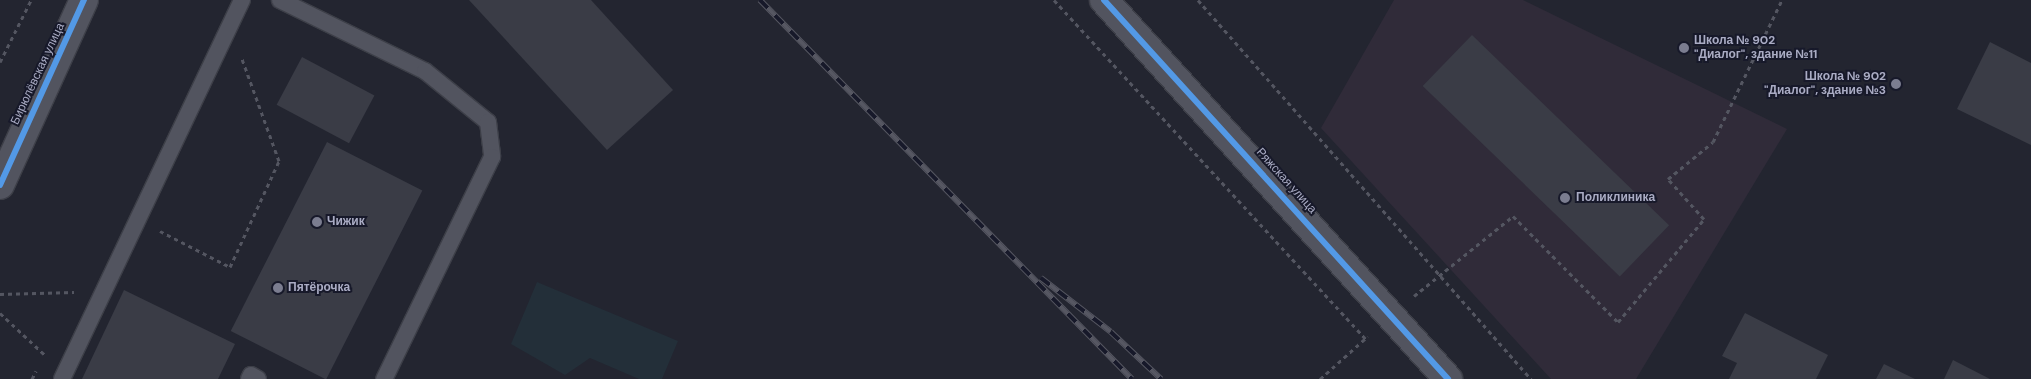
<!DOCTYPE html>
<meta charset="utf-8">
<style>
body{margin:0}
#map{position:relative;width:2031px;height:379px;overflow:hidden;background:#232530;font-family:"DM Sans",sans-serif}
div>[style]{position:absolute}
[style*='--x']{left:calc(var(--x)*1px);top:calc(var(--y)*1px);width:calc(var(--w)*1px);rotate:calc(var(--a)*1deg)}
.medical>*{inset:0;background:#302b39}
.green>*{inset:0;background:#232f39}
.building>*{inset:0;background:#3a3c46;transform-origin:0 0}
.path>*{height:3px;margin-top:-1.5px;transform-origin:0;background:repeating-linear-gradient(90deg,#545661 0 4px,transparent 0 8px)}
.roads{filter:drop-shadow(1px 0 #3d3f48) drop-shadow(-1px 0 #3d3f48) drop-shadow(0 1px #3d3f48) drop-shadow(0 -1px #3d3f48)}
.service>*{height:16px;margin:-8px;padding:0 8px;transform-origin:8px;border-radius:8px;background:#52545f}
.tertiary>*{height:28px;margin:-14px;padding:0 14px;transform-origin:14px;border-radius:14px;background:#52545f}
.rail>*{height:5.5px;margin-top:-2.75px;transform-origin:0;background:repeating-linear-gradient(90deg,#17192a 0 11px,#565762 0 22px);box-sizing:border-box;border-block:1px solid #565762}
.cycleway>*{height:6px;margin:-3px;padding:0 3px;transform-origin:3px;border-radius:3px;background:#5399e6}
.dots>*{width:14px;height:14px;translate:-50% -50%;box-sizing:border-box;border:2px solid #17192a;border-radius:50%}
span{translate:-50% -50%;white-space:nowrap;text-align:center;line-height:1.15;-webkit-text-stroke:4px #17192a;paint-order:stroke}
.poi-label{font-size:12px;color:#aaacc4;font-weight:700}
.left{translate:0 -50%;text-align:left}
.right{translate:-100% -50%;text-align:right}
.street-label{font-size:12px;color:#aaacc4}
</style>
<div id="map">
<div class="medical">
<i style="clip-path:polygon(1394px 0,1523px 0,1787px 129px,1636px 379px,1551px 379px,1321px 128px)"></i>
</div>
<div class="green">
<i style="clip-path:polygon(537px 282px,678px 341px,662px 379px,639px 379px,590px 358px,565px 375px,511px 344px)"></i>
</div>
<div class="building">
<i style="clip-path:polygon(469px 0,591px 0,673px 90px,607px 150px)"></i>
<i style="left:1472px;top:35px;width:274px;height:71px;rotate:44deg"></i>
<i style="clip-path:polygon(1990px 42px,2031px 63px,2031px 145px,1957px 109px)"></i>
<i style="left:302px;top:57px;width:82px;height:54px;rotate:28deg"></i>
<i style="left:327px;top:142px;width:107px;height:212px;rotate:27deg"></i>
<i style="clip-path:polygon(124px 290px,235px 344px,218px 379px,82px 379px)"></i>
<i style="clip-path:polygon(1745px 313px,1828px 355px,1816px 379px,1729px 379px,1737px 363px,1722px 356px)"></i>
<i style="clip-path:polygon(1953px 360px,1990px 379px,1944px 379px)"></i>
<i style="clip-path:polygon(1884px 364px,1915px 379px,1876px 379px)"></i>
</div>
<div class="path">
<i style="--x:1054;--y:0;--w:462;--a:47.4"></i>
<i style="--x:1198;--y:0;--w:505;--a:48.7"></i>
<i style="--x:0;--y:62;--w:69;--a:-63.4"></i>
<i style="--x:160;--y:231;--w:79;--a:27.2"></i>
<i style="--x:230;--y:267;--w:117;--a:-65.2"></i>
<i style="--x:279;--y:161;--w:109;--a:-109.9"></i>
<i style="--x:0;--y:294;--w:74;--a:-1.5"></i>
<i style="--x:1414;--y:296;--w:127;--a:-38.9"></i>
<i style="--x:1513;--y:216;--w:149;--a:45.3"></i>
<i style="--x:1618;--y:322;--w:134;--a:-50.1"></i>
<i style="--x:1704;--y:219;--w:54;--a:-132"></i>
<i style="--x:1668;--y:179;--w:58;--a:-39.4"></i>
<i style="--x:1713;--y:142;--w:158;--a:-64.1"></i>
<i style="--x:0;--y:313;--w:62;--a:43"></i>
<i style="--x:32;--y:379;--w:9;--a:-63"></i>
<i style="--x:1320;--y:379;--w:64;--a:-41.9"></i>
</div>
<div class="roads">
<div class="service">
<i style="--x:280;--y:0;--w:161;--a:26.1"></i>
<i style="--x:425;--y:71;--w:81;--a:39"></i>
<i style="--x:488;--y:122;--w:35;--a:83"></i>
<i style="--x:492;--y:157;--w:247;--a:115.9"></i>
<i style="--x:62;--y:379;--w:420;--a:-64.6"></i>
<i style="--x:249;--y:379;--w:4;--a:-63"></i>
<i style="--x:251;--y:375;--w:8;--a:30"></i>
</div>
<div class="tertiary">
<i style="--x:1104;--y:0;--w:512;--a:47.77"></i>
<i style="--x:0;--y:185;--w:203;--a:-65.6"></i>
</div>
</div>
<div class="rail">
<i style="--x:760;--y:0;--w:531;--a:45.53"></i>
<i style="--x:1041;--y:278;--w:88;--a:37.6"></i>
<i style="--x:1111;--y:332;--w:69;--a:43.2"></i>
</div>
<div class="cycleway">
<i style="--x:1104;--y:0;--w:512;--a:47.77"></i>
<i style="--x:0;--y:185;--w:203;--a:-65.6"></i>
</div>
<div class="dots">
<i style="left:1684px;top:48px;background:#7b7d90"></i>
<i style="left:1896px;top:84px;background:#7b7d90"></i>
<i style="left:1565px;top:198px;background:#7b7d90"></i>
<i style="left:317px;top:222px;background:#7b7d90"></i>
<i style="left:278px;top:288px;background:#7b7d90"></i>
</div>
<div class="poi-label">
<span class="left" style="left:1694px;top:48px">Школа № 902<br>"Диалог", здание №11</span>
<span class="right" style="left:1886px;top:84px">Школа № 902<br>"Диалог", здание №3</span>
<span class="left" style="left:1576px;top:198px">Поликлиника</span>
<span class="left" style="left:327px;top:222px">Чижик</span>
<span class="left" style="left:288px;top:288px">Пятёрочка</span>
</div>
<div class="street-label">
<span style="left:38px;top:74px;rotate:-65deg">Бирюлёвская улица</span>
<span style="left:1286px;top:181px;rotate:48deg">Ряжская улица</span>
</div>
</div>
